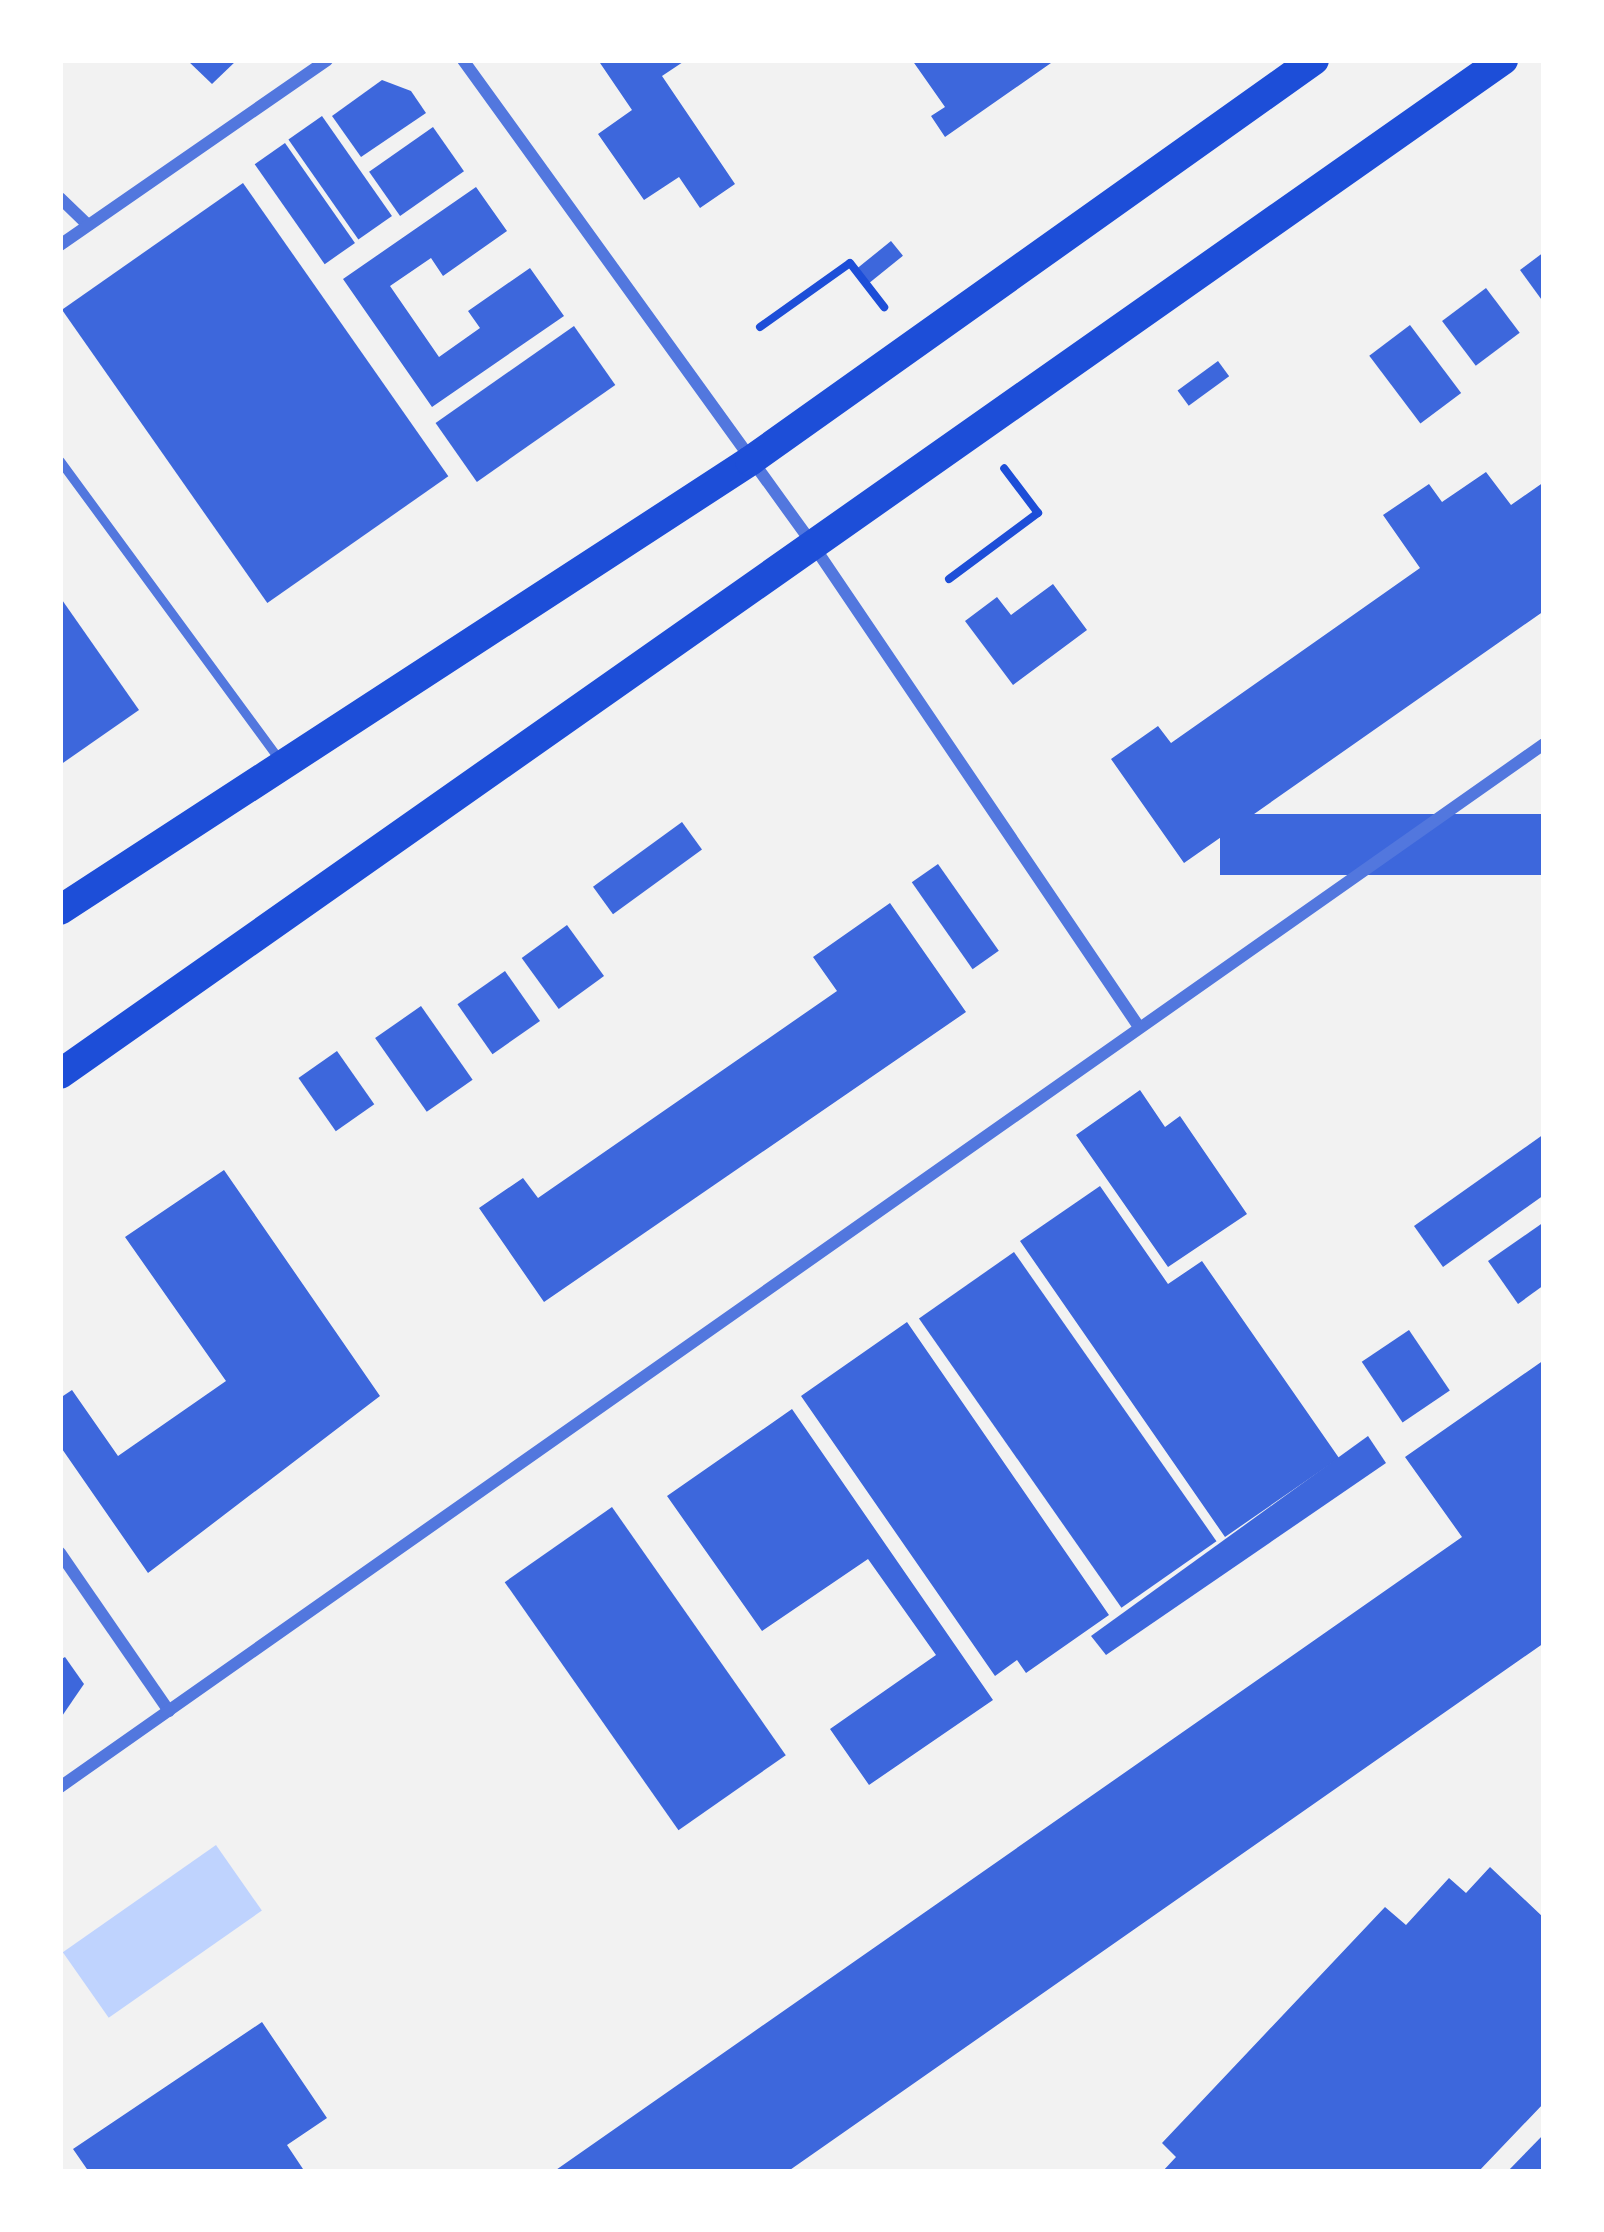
<!DOCTYPE html>
<style>
body{margin:0}
#map{position:relative;width:1604px;height:2232px;overflow:hidden;background:#f2f2f2;font-family:"Open Sans",sans-serif}
div>[style]{position:absolute}
[style*='--x']{left:calc(var(--x)*1px);top:calc(var(--y)*1px);width:calc(var(--w)*1px);rotate:calc(var(--a)*1deg)}
.water>*{inset:0;background:#bfd3fe;transform-origin:0 0}
.building>*{inset:0;background:#3d67dc;transform-origin:0 0}
.path>*{height:8px;margin:-4px;padding:0 4px;transform-origin:4px;border-radius:4px;background:#1d4ed8}
.service>*{height:9px;margin:-4.5px;padding:0 4.5px;transform-origin:4.5px;border-radius:4.5px;background:#5277de}
.minor>*{height:12px;margin:-6px;padding:0 6px;transform-origin:6px;border-radius:6px;background:#5277de}
.primary>*{height:30px;margin:-15px;padding:0 15px;transform-origin:15px;border-radius:15px;background:#1d4ed8}
span{translate:-50% -50%;white-space:nowrap;text-align:center;line-height:1.15;-webkit-text-stroke:12px #fff;paint-order:stroke}
.frame{position:absolute;inset:0;border:63px solid #fff;pointer-events:none}
</style>
<div id="map">
<div class="water">
<i style="left:216px;top:1845px;width:80px;height:187px;rotate:55deg"></i>
</div>
<div class="building">
<i style="clip-path:polygon(187px 60px,237px 60px,212px 84px)"></i>
<i style="clip-path:polygon(598px 60px,686px 60px,662px 76px,735px 184px,700px 208px,679px 177px,644px 200px,598px 134px,632px 110px)"></i>
<i style="clip-path:polygon(912px 60px,1049px 60px,1051px 63px,945px 137px,931px 116px,945px 107px)"></i>
<i style="clip-path:polygon(382px 80px,411px 91px,426px 113px,361px 157px,332px 116px)"></i>
<i style="left:322px;top:116px;width:122px;height:41px;rotate:55deg"></i>
<i style="left:433px;top:127px;width:54px;height:78px;rotate:55deg"></i>
<i style="left:285px;top:143px;width:122px;height:37px;rotate:55deg"></i>
<i style="left:243px;top:183px;width:358px;height:221px;rotate:55deg"></i>
<i style="clip-path:polygon(476px 187px,507px 231px,443px 276px,431px 258px,390px 286px,439px 357px,480px 328px,468px 311px,530px 268px,564px 316px,432px 407px,343px 279px)"></i>
<i style="left:891px;top:241px;width:19px;height:49px;rotate:51deg"></i>
<i style="clip-path:polygon(1544px 252px,1544px 303px,1520px 270px)"></i>
<i style="left:1486px;top:288px;width:56px;height:55px;rotate:53deg"></i>
<i style="left:1410px;top:325px;width:85px;height:51px;rotate:53deg"></i>
<i style="left:574px;top:326px;width:72px;height:169px;rotate:55deg"></i>
<i style="left:1218px;top:361px;width:19px;height:50px;rotate:54deg"></i>
<i style="clip-path:polygon(1486px 472px,1511px 505px,1544px 482px,1544px 611px,1184px 863px,1111px 759px,1158px 726px,1171px 743px,1420px 568px,1383px 515px,1429px 484px,1442px 502px)"></i>
<i style="clip-path:polygon(1053px 584px,1087px 630px,1013px 685px,965px 621px,997px 597px,1011px 615px)"></i>
<i style="clip-path:polygon(60px 597px,139px 710px,60px 765px)"></i>
<i style="left:1544px;top:814px;width:61px;height:324px;rotate:90deg"></i>
<i style="left:682px;top:822px;width:34px;height:110px;rotate:54deg"></i>
<i style="left:938px;top:864px;width:106px;height:32px;rotate:55deg"></i>
<i style="clip-path:polygon(890px 903px,966px 1012px,544px 1302px,479px 1208px,523px 1178px,538px 1198px,837px 991px,813px 957px)"></i>
<i style="left:567px;top:925px;width:63px;height:56px;rotate:54deg"></i>
<i style="left:505px;top:971px;width:61px;height:58px;rotate:55deg"></i>
<i style="left:421px;top:1006px;width:90px;height:56px;rotate:55deg"></i>
<i style="left:337px;top:1051px;width:65px;height:47px;rotate:55deg"></i>
<i style="clip-path:polygon(1140px 1090px,1165px 1127px,1180px 1116px,1247px 1214px,1168px 1267px,1076px 1135px)"></i>
<i style="clip-path:polygon(1544px 1134px,1544px 1195px,1443px 1267px,1414px 1226px)"></i>
<i style="clip-path:polygon(224px 1170px,380px 1396px,148px 1573px,60px 1446px,60px 1398px,72px 1390px,118px 1456px,226px 1381px,125px 1237px)"></i>
<i style="clip-path:polygon(1100px 1186px,1168px 1284px,1202px 1261px,1339px 1458px,1225px 1537px,1020px 1241px)"></i>
<i style="clip-path:polygon(1544px 1222px,1544px 1285px,1518px 1304px,1488px 1261px)"></i>
<i style="left:1014px;top:1252px;width:353px;height:116px;rotate:55deg"></i>
<i style="clip-path:polygon(907px 1322px,1109px 1615px,1026px 1673px,1017px 1660px,995px 1676px,801px 1396px)"></i>
<i style="left:1409px;top:1330px;width:73px;height:57px;rotate:56deg"></i>
<i style="clip-path:polygon(1544px 1360px,1544px 1643px,787px 2172px,553px 2172px,1462px 1537px,1405px 1457px)"></i>
<i style="clip-path:polygon(792px 1409px,993px 1700px,869px 1785px,830px 1729px,936px 1655px,868px 1559px,762px 1631px,667px 1496px)"></i>
<i style="clip-path:polygon(1368px 1436px,1386px 1463px,1106px 1655px,1091px 1636px)"></i>
<i style="left:612px;top:1507px;width:303px;height:131px;rotate:55deg"></i>
<i style="clip-path:polygon(65px 1657px,84px 1684px,60px 1719px,60px 1660px)"></i>
<i style="clip-path:polygon(1490px 1867px,1544px 1918px,1544px 2103px,1478px 2172px,1162px 2172px,1176px 2157px,1162px 2143px,1385px 1907px,1406px 1925px,1449px 1878px,1466px 1893px)"></i>
<i style="clip-path:polygon(262px 2022px,327px 2118px,287px 2145px,305px 2172px,89px 2172px,73px 2149px)"></i>
<i style="clip-path:polygon(1544px 2134px,1544px 2172px,1507px 2172px)"></i>
</div>
<div class="path">
<i style="--x:760;--y:327;--w:110;--a:-35.4"></i>
<i style="--x:850;--y:263;--w:56;--a:52.3"></i>
<i style="--x:949;--y:579;--w:111;--a:-36.6"></i>
<i style="--x:1038;--y:513;--w:56;--a:-127.1"></i>
</div>
<div class="service">
<i style="--x:60;--y:461;--w:371;--a:53.7"></i>
</div>
<div class="minor">
<i style="--x:463;--y:60;--w:594;--a:54.17"></i>
<i style="--x:811;--y:542;--w:582;--a:55.93"></i>
<i style="--x:60;--y:198;--w:39;--a:44"></i>
<i style="--x:60;--y:245;--w:325;--a:-34.7"></i>
<i style="--x:60;--y:1553;--w:192;--a:55.4"></i>
<i style="--x:60;--y:1787;--w:1814;--a:-35.1"></i>
</div>
<div class="primary">
<i style="--x:60;--y:910;--w:823;--a:-33.05"></i>
<i style="--x:750;--y:461;--w:692;--a:-35.41"></i>
<i style="--x:60;--y:1074;--w:1764;--a:-35.1"></i>
</div>
<div class="frame"></div>
</div>
